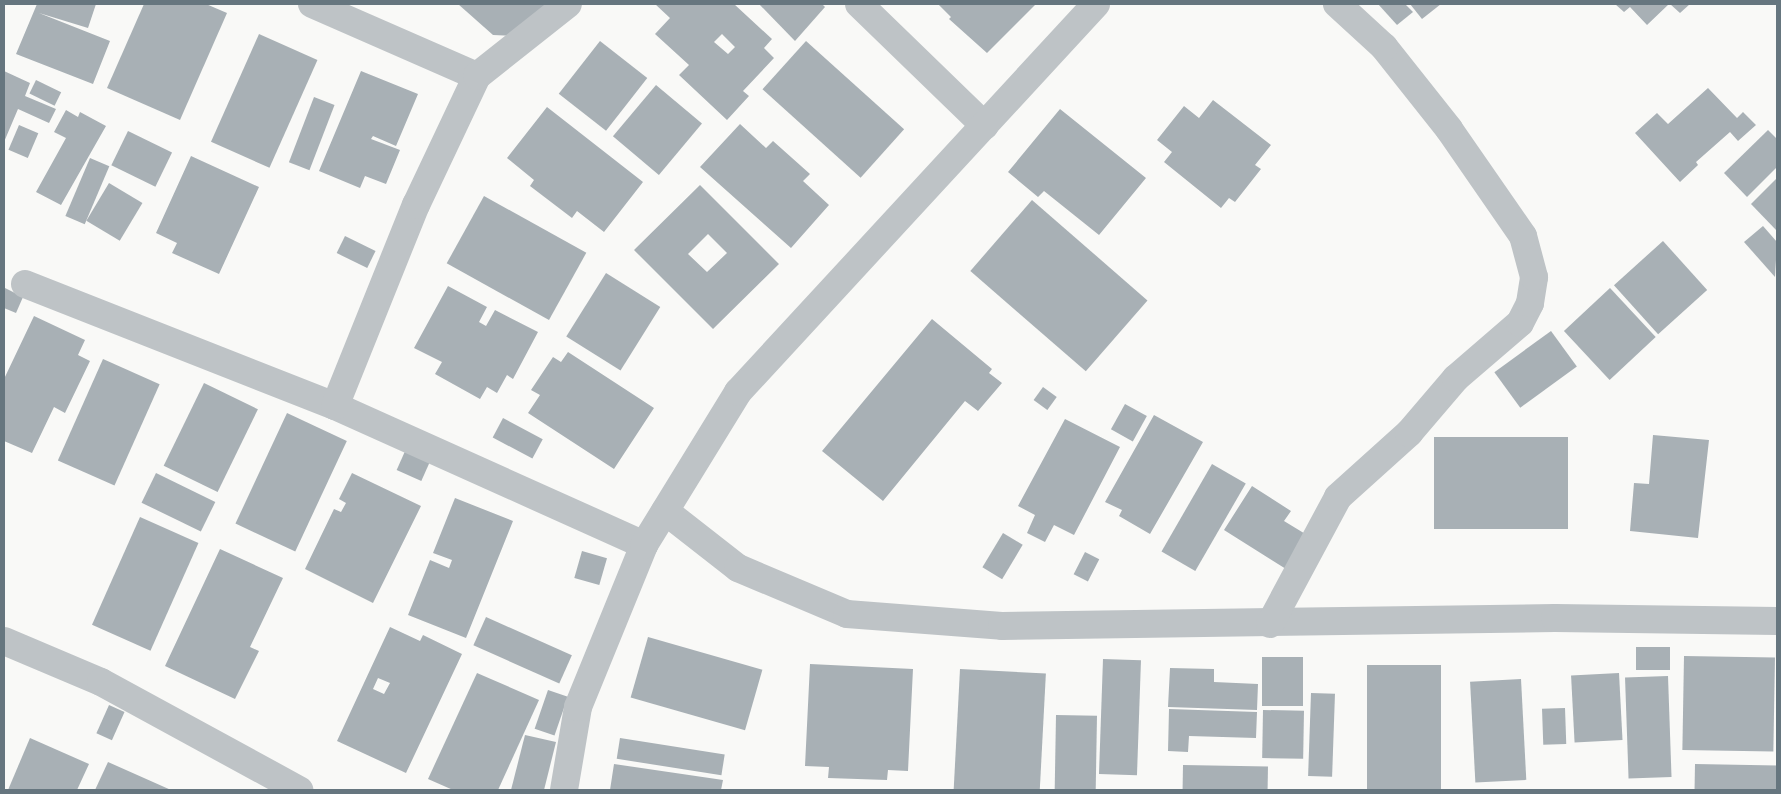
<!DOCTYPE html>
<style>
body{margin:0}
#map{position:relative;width:1781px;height:794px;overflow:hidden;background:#f9f9f7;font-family:"IBM Plex Sans",sans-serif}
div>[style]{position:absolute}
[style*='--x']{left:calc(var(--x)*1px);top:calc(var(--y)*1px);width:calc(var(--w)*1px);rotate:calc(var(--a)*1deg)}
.building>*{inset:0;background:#a8b0b5;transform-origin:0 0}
.street>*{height:28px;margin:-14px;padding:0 14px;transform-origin:14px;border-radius:14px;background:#bec3c6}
span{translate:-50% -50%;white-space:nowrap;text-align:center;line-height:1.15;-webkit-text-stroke:5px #fff;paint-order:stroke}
.frame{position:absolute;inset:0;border:5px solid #66767f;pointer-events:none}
</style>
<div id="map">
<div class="building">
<i style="clip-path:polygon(37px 4px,96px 4px,88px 28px,39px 13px,110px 41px,93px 84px,16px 54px)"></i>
<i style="clip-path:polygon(144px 4px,206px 4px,227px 13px,180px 120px,107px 88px)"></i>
<i style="clip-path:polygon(458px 4px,549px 4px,520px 36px,493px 35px)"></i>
<i style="clip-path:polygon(evenodd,655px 4px,734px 4px,772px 39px,764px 48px,774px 58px,743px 91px,749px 96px,727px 120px,679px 75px,689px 65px,655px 34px,670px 18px,655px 4px,722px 34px,735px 47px,728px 54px,714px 42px,722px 34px)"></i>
<i style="clip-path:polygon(759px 4px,822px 4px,825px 7px,795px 41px)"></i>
<i style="clip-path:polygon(938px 4px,1036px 4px,987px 53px,949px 19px,951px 17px)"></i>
<i style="clip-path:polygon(1378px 4px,1405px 4px,1413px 12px,1397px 25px)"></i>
<i style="clip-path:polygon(1410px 4px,1441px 4px,1422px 19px)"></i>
<i style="clip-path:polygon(1615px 4px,1669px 4px,1647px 25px,1630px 7px,1624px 12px)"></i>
<i style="clip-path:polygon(1670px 4px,1690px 4px,1680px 13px)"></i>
<i style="left:259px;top:34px;width:64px;height:118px;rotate:24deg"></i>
<i style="left:600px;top:41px;width:60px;height:67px;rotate:38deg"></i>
<i style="left:806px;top:41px;width:132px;height:65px;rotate:42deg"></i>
<i style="clip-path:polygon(4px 71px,30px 83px,25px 96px,56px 109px,49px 123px,18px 109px,4px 142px)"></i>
<i style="clip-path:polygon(361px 71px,418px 94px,396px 146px,373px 136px,371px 139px,400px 150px,386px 184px,365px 176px,360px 188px,319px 171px)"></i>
<i style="left:36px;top:80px;width:28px;height:15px;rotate:26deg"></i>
<i style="left:656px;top:85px;width:60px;height:67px;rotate:40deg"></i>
<i style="clip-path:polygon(1708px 88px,1737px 118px,1743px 112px,1756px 125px,1738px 141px,1730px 132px,1696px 162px,1698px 165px,1680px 182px,1635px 133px,1657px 113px,1668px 124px)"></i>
<i style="left:314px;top:97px;width:22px;height:70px;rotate:21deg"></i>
<i style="clip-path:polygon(1213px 100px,1271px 145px,1255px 165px,1261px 169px,1235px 202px,1229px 198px,1221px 208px,1164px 162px,1172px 152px,1157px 140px,1184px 106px,1199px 118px)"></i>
<i style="clip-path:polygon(547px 107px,643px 182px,604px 232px,577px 211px,572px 218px,530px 186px,534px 180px,507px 158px)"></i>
<i style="clip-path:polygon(1060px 109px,1146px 178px,1099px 235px,1044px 191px,1038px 197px,1008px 172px)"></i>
<i style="clip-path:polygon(66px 110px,78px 117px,80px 112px,106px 126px,61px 205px,36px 192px,66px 138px,54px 132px)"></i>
<i style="clip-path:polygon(740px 124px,766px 148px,773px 141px,810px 174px,803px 181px,829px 205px,791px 248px,700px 167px)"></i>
<i style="left:19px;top:125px;width:21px;height:27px;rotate:23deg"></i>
<i style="clip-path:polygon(1768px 130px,1777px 139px,1777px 167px,1747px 197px,1724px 173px)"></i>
<i style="left:128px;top:131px;width:49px;height:38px;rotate:26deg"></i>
<i style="clip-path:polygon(191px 156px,259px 187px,219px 274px,172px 253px,177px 243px,156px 233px)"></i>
<i style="left:90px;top:158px;width:21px;height:63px;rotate:23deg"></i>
<i style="clip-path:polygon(1777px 178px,1777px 231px,1751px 204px)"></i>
<i style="left:109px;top:183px;width:39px;height:44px;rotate:31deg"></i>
<i style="clip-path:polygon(evenodd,700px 185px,779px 264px,713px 329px,634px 250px,700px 185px,708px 234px,727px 253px,707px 272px,688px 254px,708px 234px)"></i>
<i style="left:484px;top:196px;width:117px;height:77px;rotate:29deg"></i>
<i style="left:1032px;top:200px;width:153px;height:94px;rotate:41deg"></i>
<i style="clip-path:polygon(1763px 226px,1777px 242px,1775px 277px,1744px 242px)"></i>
<i style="left:345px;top:236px;width:34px;height:19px;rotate:26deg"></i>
<i style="left:1663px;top:241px;width:66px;height:66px;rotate:48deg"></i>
<i style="left:606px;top:273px;width:64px;height:75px;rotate:32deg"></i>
<i style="clip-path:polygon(448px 286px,487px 307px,479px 322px,486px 326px,495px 310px,538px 332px,513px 379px,507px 375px,497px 393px,487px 387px,480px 399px,435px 374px,442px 362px,414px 348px)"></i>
<i style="clip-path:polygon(5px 288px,23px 297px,16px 313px,4px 308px)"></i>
<i style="left:1610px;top:288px;width:67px;height:63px;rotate:47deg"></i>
<i style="clip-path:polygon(34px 316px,85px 340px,78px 355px,90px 361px,65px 413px,54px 407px,32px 453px,4px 441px,4px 379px)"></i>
<i style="clip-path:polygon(932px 319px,992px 369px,989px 373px,1002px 383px,978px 411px,965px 401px,883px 501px,822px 451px)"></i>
<i style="left:1551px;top:331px;width:44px;height:70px;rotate:54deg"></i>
<i style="clip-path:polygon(568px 352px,654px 408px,614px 469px,528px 413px,540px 395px,531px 390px,553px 357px,561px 362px)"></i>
<i style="left:103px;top:359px;width:62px;height:111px;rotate:24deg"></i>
<i style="left:204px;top:383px;width:60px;height:92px;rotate:26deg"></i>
<i style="left:1043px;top:387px;width:17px;height:16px;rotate:36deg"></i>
<i style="left:1125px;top:404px;width:25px;height:29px;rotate:29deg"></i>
<i style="left:287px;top:413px;width:66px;height:122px;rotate:25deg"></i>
<i style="clip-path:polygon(1154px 415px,1203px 442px,1150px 534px,1119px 516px,1122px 510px,1105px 502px)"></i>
<i style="left:503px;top:418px;width:45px;height:22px;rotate:28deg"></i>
<i style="clip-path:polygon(1065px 419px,1120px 447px,1074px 535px,1054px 525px,1045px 542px,1027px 533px,1035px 515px,1018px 506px)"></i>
<i style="clip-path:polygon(1653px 435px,1709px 440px,1698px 538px,1630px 531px,1634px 483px,1649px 484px)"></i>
<i style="left:1568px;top:437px;width:92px;height:134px;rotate:90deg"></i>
<i style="left:406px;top:449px;width:27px;height:23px;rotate:24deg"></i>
<i style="left:1212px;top:464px;width:39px;height:101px;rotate:30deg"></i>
<i style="left:156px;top:473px;width:66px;height:33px;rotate:26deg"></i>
<i style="clip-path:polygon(352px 473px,421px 506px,373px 603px,305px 569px,334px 509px,341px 512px,346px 503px,339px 499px)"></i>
<i style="clip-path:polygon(1252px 486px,1291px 511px,1284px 521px,1307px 535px,1286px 569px,1224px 530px)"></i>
<i style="clip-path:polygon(455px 498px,513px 521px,466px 638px,408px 615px,430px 560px,449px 568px,452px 560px,433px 553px)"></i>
<i style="left:140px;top:517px;width:64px;height:118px;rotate:24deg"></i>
<i style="left:1003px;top:533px;width:23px;height:40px;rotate:31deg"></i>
<i style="clip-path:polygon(220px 549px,283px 578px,250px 647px,259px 651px,235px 699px,165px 666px)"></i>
<i style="left:582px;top:551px;width:26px;height:28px;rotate:16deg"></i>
<i style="left:1085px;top:552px;width:16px;height:25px;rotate:27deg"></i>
<i style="left:486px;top:617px;width:94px;height:31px;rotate:24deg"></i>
<i style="clip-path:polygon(evenodd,390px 627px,420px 641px,423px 635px,462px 654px,406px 773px,337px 741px,390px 627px,378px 678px,390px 683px,384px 694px,373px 689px,378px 678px)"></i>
<i style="left:648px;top:637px;width:119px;height:63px;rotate:16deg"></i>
<i style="left:1636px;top:647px;width:34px;height:23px"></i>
<i style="left:1684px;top:656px;width:91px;height:94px;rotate:1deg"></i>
<i style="left:1303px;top:657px;width:49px;height:41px;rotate:90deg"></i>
<i style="left:1103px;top:659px;width:38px;height:115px;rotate:2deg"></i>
<i style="clip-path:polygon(810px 664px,913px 669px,908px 771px,888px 770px,887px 780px,828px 778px,829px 767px,805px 766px)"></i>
<i style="left:1441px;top:665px;width:125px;height:74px;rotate:90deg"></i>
<i style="clip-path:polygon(1170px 668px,1214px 669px,1214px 682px,1258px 684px,1257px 710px,1168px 707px)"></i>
<i style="left:960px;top:669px;width:86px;height:121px;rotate:3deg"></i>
<i style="clip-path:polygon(477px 673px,539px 700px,498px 790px,453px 790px,428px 779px)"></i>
<i style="left:1619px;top:673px;width:67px;height:48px;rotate:87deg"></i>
<i style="left:1668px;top:676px;width:101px;height:43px;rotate:88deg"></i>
<i style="left:1521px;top:679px;width:101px;height:51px;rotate:87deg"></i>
<i style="left:548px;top:690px;width:21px;height:41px;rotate:19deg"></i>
<i style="left:1311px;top:693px;width:24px;height:83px;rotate:2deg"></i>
<i style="left:109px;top:705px;width:17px;height:31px;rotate:24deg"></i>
<i style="left:1565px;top:708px;width:36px;height:23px;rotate:88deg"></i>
<i style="clip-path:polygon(1169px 709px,1257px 712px,1256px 738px,1189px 736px,1188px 752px,1168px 751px)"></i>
<i style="left:1263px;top:710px;width:41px;height:48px;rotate:1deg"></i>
<i style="left:1056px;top:715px;width:41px;height:75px;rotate:1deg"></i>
<i style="clip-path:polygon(525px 735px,556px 742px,544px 790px,511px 790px)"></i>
<i style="clip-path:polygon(30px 738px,89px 764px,77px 790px,8px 790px)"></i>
<i style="left:620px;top:738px;width:106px;height:21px;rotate:9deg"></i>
<i style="clip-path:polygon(108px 762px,171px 790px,95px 790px)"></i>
<i style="clip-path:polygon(614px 764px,723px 780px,721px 790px,610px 790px)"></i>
<i style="left:1695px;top:764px;width:82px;height:26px;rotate:1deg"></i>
<i style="left:1183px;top:765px;width:85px;height:25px;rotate:1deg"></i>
</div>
<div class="street">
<i style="--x:312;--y:4;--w:180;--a:23.6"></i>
<i style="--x:859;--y:4;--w:175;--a:44.1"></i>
<i style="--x:25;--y:284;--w:333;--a:21.5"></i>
<i style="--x:335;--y:406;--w:339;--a:24.2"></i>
<i style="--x:335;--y:406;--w:217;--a:-68.1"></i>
<i style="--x:416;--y:205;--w:143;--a:-64.7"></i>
<i style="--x:477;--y:76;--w:116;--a:-38.4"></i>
<i style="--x:665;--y:511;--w:93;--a:38"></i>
<i style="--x:738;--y:568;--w:118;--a:22.9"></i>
<i style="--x:847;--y:614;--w:155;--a:4.4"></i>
<i style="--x:1002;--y:626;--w:553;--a:-0.83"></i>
<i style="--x:1555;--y:618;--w:222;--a:0.8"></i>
<i style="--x:1270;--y:624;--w:144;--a:-61.8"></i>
<i style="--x:1338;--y:497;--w:96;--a:-42"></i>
<i style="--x:1409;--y:433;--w:72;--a:-49.5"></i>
<i style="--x:1456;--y:378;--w:84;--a:-40.7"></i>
<i style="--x:1520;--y:323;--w:22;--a:-63"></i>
<i style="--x:1530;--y:303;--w:26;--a:-81"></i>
<i style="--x:1534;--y:277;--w:42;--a:-105"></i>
<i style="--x:1523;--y:236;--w:130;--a:-124.7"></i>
<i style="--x:1449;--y:129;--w:105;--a:-128.4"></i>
<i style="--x:1384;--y:47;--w:64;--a:-137.5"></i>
<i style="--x:4;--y:641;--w:105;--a:22.9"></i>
<i style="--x:101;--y:682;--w:226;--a:28.6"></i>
<i style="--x:564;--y:790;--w:84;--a:-80.4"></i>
<i style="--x:578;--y:707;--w:175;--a:-67.8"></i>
<i style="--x:644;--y:545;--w:180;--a:-58.4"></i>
<i style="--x:738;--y:392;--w:528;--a:-47.3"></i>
</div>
<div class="frame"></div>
</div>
